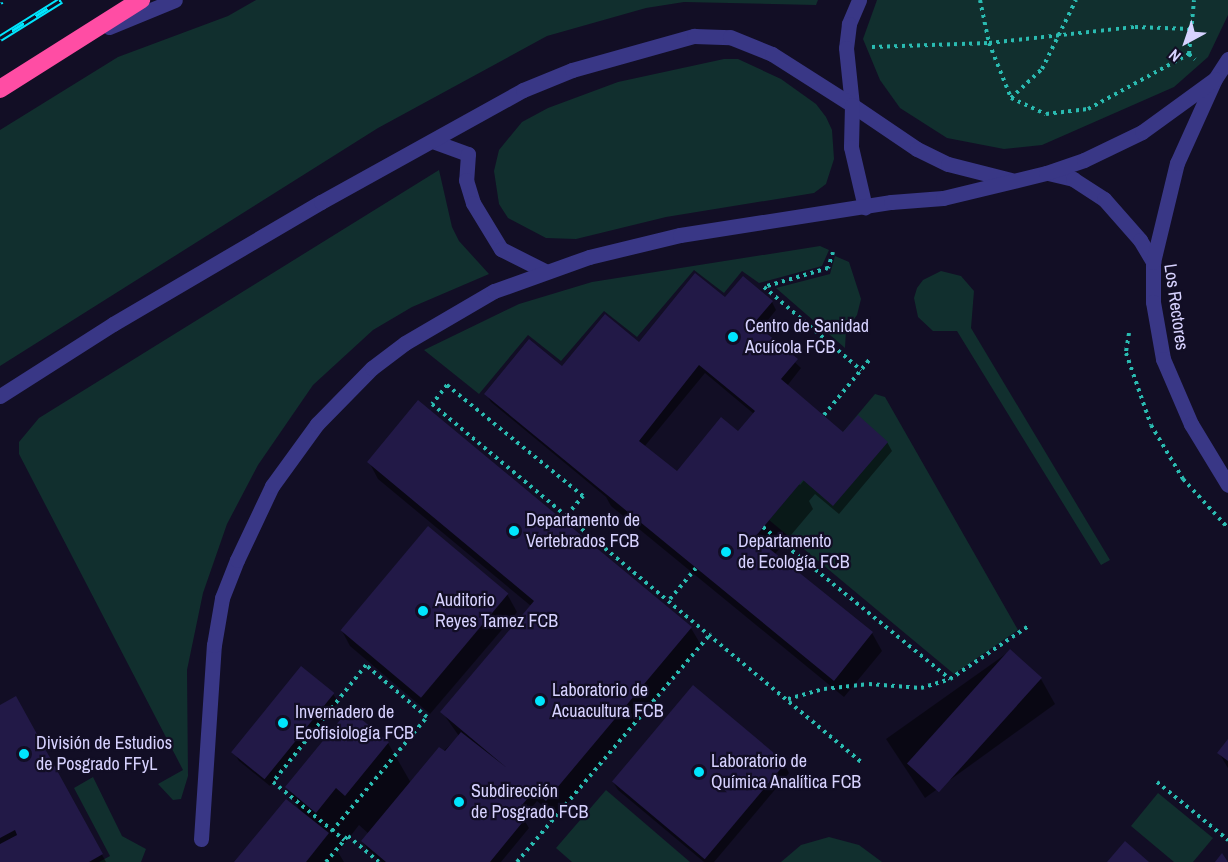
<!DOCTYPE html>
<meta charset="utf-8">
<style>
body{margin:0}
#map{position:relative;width:1228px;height:862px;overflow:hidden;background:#120e25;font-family:"Archivo Narrow",sans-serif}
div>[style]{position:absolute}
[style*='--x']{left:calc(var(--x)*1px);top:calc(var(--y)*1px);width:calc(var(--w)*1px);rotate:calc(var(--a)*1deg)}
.green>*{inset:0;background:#112f2e}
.shadow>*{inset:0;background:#0007}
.building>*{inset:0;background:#221947;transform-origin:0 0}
.path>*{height:4px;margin-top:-2px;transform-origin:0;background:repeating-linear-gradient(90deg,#2abbb1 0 3px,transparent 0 7.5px)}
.minor>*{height:15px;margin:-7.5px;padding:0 7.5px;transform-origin:7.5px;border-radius:7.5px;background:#393786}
.highway>*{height:18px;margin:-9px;padding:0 9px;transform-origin:9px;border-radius:9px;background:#ff4da4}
.rail>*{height:7px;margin-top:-3.5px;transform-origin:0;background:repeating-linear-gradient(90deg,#120e25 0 14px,#00e5fd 0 28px);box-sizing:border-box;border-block:2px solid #00e5fd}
.dots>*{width:16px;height:16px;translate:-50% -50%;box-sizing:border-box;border:3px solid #120e25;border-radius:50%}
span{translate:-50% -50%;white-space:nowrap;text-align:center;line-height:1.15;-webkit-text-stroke:4.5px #120e25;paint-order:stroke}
.street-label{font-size:18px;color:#d7d2ff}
.poi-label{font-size:18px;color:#d7d2ff}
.left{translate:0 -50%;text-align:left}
.north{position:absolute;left:1156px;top:12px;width:60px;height:60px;-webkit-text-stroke:4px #120e25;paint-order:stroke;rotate:220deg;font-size:16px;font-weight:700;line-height:24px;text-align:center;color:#d7d2ff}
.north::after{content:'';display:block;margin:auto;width:21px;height:27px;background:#d7d2ff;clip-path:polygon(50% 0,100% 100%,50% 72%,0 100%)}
</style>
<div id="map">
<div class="green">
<i style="clip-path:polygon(256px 0,818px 0,816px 5px,684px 2px,646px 8px,547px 36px,378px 128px,0 366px,0 130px,118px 57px,228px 16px)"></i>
<i style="clip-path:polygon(877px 0,1228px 0,1228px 15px,1208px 57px,1174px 87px,1042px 145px,1004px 149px,947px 138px,900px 108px,880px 80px,863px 39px)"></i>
<i style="clip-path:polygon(724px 59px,738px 59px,781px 79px,816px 104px,826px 117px,832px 130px,834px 159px,826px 184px,814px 193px,666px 217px,576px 239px,546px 238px,508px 218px,499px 204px,494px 171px,499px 150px,522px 122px,548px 108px,618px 82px)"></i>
<i style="clip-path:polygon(439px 170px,452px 227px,459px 241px,489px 274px,412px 307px,373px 330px,313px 385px,258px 465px,227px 524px,203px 593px,187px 670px,188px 776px,181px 799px,173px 800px,158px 784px,183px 770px,19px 454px,19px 442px,39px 418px)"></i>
<i style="clip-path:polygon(820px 246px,829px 250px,822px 266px,759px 283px,742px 271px,724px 293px,694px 270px,637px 337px,604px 311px,561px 361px,528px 335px,479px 394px,424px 350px,519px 304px,592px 282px)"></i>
<i style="clip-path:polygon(835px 256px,849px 262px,861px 299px,857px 315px,846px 330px,845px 348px,776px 288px,830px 274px)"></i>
<i style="clip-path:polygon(941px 271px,961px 276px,974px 291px,971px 328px,1110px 560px,1101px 565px,957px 331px,933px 331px,918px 317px,914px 298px,917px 288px,923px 280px)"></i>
<i style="clip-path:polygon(875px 394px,885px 397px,1018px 630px,954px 674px,769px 520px)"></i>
<i style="clip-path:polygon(93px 777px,122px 836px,146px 849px,141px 862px,99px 862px,110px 856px,74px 788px)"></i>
<i style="clip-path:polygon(606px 790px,690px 862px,572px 862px,556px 848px)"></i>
<i style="clip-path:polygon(1158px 793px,1213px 838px,1193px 862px,1174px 862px,1131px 826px)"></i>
<i style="clip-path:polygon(829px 837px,859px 845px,882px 862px,781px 862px,801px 845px)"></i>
</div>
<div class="shadow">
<i style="clip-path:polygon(evenodd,725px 300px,772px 302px,776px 310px,760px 330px,801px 368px,787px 386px,842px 433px,887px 442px,892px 451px,839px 514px,815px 494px,809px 501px,813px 509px,775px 554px,872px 633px,882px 651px,844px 697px,611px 506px,606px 497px,491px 402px,486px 394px,639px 344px,725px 300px,705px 373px,754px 414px,738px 433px,682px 478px,644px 447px,705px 373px,725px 300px,835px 444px,800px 485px,798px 483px,835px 444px)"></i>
<i style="clip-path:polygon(369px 462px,691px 628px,701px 645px,556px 817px,537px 801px,523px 818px,529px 828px,501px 862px,382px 862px,368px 850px,363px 842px,369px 834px,359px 825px,338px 852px,344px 862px,236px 862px,301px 813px,287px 787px,388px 743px,411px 783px,459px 736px,442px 712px,531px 606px,378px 479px)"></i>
<i style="clip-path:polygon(507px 594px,517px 612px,430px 714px,350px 646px,341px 629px)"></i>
<i style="clip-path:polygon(1010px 651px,1041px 679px,1055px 704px,925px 798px,886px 739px)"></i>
<i style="clip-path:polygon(333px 694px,338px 702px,270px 786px,239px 761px,234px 753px)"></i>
<i style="clip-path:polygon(0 707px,30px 723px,106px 862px,0 862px)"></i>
<i style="clip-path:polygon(1228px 742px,1228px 768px,1219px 753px)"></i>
<i style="clip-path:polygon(784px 764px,789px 773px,714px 862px,704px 862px,618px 790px,613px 782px)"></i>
</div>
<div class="building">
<i style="clip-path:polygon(evenodd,695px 273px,725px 297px,743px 276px,773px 301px,754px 323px,798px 359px,781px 379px,843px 432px,858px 415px,888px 442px,833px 506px,803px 480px,755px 537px,873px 632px,834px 681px,484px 394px,529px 339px,562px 366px,605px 314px,639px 342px,695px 273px,699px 365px,755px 411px,738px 431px,721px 417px,677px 471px,639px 441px,699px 365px)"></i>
<i style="clip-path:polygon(418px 400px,692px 627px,546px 801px,534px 791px,516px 812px,526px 818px,490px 862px,386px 862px,361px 841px,439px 747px,445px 751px,461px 732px,507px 768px,440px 712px,534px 601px,367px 462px)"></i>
<i style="left:428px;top:526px;width:105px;height:136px;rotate:40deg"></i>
<i style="left:1010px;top:649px;width:43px;height:154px;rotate:42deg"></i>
<i style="left:301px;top:666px;width:43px;height:111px;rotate:39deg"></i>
<i style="left:693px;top:685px;width:121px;height:126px;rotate:40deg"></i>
<i style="clip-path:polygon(16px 696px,103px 854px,89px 862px,0 862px,0 844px,17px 835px,15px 830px,0 838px,0 705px)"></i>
<i style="clip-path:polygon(349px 709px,389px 742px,345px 796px,336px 788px,316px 813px,285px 787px)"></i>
<i style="clip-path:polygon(1228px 739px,1228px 761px,1217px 753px)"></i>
<i style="clip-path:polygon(286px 799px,329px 833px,306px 862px,234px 862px)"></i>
<i style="clip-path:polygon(1125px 841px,1149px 862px,1107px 862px)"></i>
<i style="clip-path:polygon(1222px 853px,1228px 862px,1215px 862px)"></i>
</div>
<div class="path">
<i style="--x:980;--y:0;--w:44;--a:78.2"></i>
<i style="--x:989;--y:43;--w:59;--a:68.2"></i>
<i style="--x:1011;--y:98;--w:38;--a:25"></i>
<i style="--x:1046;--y:114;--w:42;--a:-6.8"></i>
<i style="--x:1088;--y:109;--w:115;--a:-28.6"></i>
<i style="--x:1189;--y:54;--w:8;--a:40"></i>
<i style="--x:872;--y:47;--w:117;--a:-2"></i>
<i style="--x:989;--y:43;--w:147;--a:-6.3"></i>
<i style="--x:1135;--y:27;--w:56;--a:2"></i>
<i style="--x:1189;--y:54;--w:54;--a:-84.7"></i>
<i style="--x:1011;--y:98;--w:42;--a:-43.1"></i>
<i style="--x:1042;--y:69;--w:77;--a:-63.8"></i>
<i style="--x:833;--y:252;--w:17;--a:107"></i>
<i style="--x:828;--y:268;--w:67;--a:163.5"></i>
<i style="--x:764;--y:287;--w:128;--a:40.6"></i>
<i style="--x:1129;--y:333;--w:20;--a:99"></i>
<i style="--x:1126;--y:353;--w:76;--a:70.9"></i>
<i style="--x:1151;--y:425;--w:63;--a:59.3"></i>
<i style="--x:1183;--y:479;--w:67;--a:47.4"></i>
<i style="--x:824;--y:415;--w:72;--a:-50.6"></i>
<i style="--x:567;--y:515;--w:25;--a:-50"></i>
<i style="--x:583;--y:496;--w:176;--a:-140.8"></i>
<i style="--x:447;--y:385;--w:24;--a:128"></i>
<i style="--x:432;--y:404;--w:559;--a:39.84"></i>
<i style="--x:763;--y:527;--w:241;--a:39.1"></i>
<i style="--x:950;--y:679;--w:97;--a:-34"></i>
<i style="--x:670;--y:599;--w:40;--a:-50"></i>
<i style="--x:788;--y:699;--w:37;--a:-16"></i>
<i style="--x:824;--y:689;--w:45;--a:-6.3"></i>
<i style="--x:869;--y:684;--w:52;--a:4.4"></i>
<i style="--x:921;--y:688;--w:30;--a:-17"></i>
<i style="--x:1157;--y:782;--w:92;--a:39.2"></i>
<i style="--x:332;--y:831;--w:148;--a:-50.2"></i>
<i style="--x:427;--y:717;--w:80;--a:-139.6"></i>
<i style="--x:366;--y:665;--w:149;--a:128.5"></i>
<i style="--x:273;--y:782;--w:92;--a:39.2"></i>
<i style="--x:326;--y:862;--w:34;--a:-50"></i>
<i style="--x:348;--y:836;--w:40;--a:40"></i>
<i style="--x:517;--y:862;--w:300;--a:-49.7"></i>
</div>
<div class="minor">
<i style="--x:859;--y:0;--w:26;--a:113"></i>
<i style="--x:849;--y:24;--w:24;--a:97"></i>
<i style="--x:846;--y:48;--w:57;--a:84"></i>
<i style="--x:852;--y:105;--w:78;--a:34.1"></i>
<i style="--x:917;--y:149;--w:34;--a:26"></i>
<i style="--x:948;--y:164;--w:65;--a:14.3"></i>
<i style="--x:109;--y:27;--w:71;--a:-22.2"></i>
<i style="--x:435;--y:142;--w:35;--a:20"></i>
<i style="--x:468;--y:154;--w:26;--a:94"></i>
<i style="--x:466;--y:180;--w:24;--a:73"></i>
<i style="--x:473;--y:203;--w:54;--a:58.7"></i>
<i style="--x:501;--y:249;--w:49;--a:26.6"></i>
<i style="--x:1048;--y:173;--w:26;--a:13"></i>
<i style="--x:1073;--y:179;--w:37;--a:33"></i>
<i style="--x:1104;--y:199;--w:55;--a:48.7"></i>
<i style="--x:1140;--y:240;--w:26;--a:59"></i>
<i style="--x:1153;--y:262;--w:40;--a:90"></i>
<i style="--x:1153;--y:302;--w:58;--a:80"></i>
<i style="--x:1163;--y:359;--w:71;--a:66.7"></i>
<i style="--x:1191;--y:424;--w:71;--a:58.8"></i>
<i style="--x:1153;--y:262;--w:102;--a:-76.4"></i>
<i style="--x:1177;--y:163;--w:92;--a:-65.7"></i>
<i style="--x:1215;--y:79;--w:24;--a:-57"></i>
<i style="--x:0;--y:396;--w:134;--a:-32.5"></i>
<i style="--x:113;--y:324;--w:241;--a:-30.4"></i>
<i style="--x:321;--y:202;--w:231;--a:-29"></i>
<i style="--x:523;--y:90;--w:53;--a:-22.2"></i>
<i style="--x:572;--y:70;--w:127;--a:-15.6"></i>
<i style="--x:694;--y:36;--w:36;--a:2"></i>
<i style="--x:730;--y:37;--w:45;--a:22"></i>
<i style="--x:772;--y:54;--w:95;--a:32.5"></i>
<i style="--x:852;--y:105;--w:42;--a:91.4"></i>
<i style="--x:851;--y:147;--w:62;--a:76.9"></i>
<i style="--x:201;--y:839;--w:194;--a:-86.2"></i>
<i style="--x:214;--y:645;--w:48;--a:-80.3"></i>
<i style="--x:222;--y:598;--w:41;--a:-68.5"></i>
<i style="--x:237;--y:560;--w:82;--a:-64.7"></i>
<i style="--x:272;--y:486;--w:77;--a:-54"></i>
<i style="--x:317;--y:424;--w:78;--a:-45.5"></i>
<i style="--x:372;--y:368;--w:41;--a:-37.1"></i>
<i style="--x:405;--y:343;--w:103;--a:-30.3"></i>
<i style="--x:494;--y:291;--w:101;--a:-19.7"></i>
<i style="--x:589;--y:257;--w:94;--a:-13.6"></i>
<i style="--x:680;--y:235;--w:214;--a:-8.9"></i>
<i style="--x:891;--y:202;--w:52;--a:-4.4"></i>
<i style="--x:943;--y:198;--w:106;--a:-13.6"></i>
<i style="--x:1046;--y:173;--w:40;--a:-18.9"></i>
<i style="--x:1084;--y:160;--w:64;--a:-25.8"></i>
<i style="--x:1142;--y:132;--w:90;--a:-36"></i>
</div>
<div class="highway">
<i style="--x:0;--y:89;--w:167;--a:-32.3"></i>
</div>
<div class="rail">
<i style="--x:0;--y:1;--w:2;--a:-27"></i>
<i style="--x:0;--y:38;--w:72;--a:-31.9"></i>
</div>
<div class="dots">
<i style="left:733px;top:337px;background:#00e5fd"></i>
<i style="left:514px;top:531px;background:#00e5fd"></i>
<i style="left:726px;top:552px;background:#00e5fd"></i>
<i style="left:423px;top:611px;background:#00e5fd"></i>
<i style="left:540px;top:701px;background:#00e5fd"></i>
<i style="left:283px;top:723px;background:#00e5fd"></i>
<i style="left:24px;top:754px;background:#00e5fd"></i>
<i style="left:699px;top:772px;background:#00e5fd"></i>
<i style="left:459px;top:802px;background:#00e5fd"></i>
</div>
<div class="street-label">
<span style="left:1176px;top:307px;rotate:82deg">Los Rectores</span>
</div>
<div class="poi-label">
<span class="left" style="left:745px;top:337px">Centro de Sanidad<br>Acuícola FCB</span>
<span class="left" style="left:526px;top:531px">Departamento de<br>Vertebrados FCB</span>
<span class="left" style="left:738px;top:552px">Departamento<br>de Ecología FCB</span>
<span class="left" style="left:435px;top:611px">Auditorio<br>Reyes Tamez FCB</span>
<span class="left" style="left:552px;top:701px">Laboratorio de<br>Acuacultura FCB</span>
<span class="left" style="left:295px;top:723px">Invernadero de<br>Ecofisiología FCB</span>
<span class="left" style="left:36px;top:754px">División de Estudios<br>de Posgrado FFyL</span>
<span class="left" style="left:711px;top:772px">Laboratorio de<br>Química Analítica FCB</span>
<span class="left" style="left:471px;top:802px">Subdirección<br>de Posgrado FCB</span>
</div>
<div class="north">N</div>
</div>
